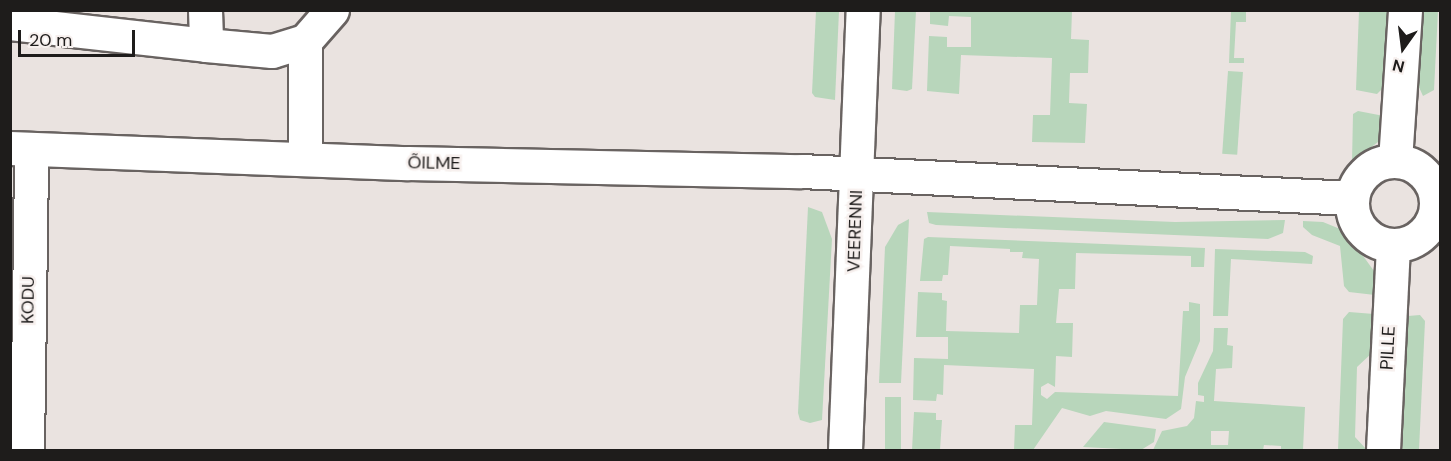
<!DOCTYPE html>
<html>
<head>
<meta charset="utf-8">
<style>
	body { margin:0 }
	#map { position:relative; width:1451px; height:461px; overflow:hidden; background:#eae3e0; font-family:"DM Sans",sans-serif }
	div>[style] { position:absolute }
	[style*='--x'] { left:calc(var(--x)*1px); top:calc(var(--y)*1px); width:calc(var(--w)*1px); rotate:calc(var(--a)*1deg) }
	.green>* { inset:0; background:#b8d6bb; transform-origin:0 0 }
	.roads { filter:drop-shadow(2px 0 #696361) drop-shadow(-2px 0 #696361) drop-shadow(0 2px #696361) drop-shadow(0 -2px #696361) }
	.minor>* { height:33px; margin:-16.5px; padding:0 16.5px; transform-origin:16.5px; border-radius:16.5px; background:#fff }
	.minor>.ring { margin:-16.5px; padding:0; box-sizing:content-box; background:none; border:33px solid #fff; border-radius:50% }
	span { translate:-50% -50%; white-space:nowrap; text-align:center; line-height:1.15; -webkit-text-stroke:5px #f7f0ee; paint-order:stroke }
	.street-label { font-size:18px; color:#1e1c1b }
	.frame { position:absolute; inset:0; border:12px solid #1e1c1b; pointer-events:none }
	.north { position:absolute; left:1373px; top:18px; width:60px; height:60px; -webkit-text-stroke:4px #f7f0ee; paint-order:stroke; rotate:194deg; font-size:16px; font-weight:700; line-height:24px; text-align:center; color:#1e1c1b }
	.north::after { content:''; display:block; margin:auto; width:21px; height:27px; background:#1e1c1b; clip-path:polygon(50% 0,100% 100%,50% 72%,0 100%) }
	.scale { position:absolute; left:18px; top:30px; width:117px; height:27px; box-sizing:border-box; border:3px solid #1e1c1b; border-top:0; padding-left:8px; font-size:18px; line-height:21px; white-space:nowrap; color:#1e1c1b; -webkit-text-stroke:4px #f7f0ee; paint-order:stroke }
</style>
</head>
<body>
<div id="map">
	<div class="green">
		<div style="clip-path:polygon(816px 11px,839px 11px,835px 100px,815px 97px,812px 93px)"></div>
		<div style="clip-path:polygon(895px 11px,916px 11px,912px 89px,907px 91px,892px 89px)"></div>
		<div style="clip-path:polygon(930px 11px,1072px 11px,1071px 39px,1089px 40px,1088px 73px,1070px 73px,1069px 103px,1087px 104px,1085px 143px,1032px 142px,1033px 115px,1050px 115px,1052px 58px,961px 55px,959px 94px,927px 91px,929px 36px,947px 37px,947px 47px,971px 47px,971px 17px,949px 16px,948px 26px,930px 24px)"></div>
		<div style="clip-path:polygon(1231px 11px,1246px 11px,1246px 22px,1236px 22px,1234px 58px,1244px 58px,1244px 63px,1229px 63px)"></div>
		<div style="clip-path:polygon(1359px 11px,1388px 11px,1386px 85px,1377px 94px,1356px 90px)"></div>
		<div style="clip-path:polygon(1422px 11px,1438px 11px,1434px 90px,1423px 96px,1418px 85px)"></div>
		<div style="left:1228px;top:71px;width:15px;height:83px;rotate:4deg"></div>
		<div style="clip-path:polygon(1358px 111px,1384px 116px,1378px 142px,1352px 162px,1353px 114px)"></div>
		<div style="clip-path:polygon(808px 207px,822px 212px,832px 239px,822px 420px,810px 423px,800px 420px,798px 413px)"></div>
		<div style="clip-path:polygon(927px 212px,1175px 222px,1285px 220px,1283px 233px,1268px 239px,936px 225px,929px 223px)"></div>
		<div style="clip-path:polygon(909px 219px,901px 383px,879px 383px,885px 247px,898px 225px)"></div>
		<div style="clip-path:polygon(1303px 221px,1323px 222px,1345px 231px,1374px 271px,1375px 295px,1349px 292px,1344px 286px,1340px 246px,1312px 235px,1303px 227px)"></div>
		<div style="clip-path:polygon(928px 237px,1205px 248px,1204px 267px,1191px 267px,1191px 256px,1076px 253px,1075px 289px,1059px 289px,1056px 323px,1073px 323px,1072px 357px,1056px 356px,1055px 387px,1048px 383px,1041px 387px,1041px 395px,1047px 399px,1055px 392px,1178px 396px,1183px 311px,1189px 311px,1189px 302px,1200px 304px,1200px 341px,1185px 377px,1181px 409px,1166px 419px,1106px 411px,1090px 416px,1062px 408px,1033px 450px,1014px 450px,1015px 425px,1032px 425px,1034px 369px,944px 365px,943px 395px,937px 394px,936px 401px,913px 400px,914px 358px,948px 359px,948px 337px,916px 337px,918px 292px,942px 293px,942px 300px,947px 301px,946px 331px,1019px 333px,1020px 305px,1037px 305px,1039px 259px,1022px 258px,1023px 252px,1010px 252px,1010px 249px,950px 246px,948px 275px,943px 275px,942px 281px,920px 281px,924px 239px)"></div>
		<div style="clip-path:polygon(1215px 249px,1305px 252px,1313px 256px,1312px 264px,1231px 259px,1228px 316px,1213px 316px)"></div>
		<div style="clip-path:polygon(1349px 312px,1374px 314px,1373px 352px,1357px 367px,1355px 437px,1367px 450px,1338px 450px,1343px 319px)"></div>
		<div style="clip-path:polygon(1420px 315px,1425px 321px,1419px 450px,1402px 450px,1408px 316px)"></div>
		<div style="clip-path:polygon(evenodd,1214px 328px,1228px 328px,1227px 345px,1233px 346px,1232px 368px,1216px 369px,1214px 401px,1305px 407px,1303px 450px,1281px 450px,1281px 446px,1264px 445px,1263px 450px,1153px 450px,1162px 431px,1187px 426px,1194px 418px,1196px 401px,1204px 402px,1204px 396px,1198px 395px,1198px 383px,1213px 351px,1214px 328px,1211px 431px,1229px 431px,1228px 445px,1211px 445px,1211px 431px)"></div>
		<div style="left:885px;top:397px;width:16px;height:53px"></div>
		<div style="clip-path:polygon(914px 412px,936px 413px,936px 420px,942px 420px,940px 450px,952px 450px,912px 450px)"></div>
		<div style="clip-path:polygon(1104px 422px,1156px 429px,1154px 442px,1141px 450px,1083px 447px)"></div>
	</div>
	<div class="roads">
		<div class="minor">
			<div style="--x:205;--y:10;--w:35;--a:88"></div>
			<div style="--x:206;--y:45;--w:66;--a:5.2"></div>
			<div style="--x:272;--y:51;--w:34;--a:-17"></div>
			<div style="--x:10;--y:23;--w:197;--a:6.4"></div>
			<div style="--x:10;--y:148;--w:398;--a:2.2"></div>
			<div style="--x:408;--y:163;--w:393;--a:1.2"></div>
			<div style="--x:801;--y:171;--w:551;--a:2.81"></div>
			<div style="--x:305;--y:158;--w:117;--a:-90"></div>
			<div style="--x:305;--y:41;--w:41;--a:-48.9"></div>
			<div class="ring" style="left:1352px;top:161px;width:51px;height:51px"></div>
			<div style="--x:1395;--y:161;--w:151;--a:-86.2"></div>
			<div style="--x:27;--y:450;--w:300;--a:-89.2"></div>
			<div style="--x:845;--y:450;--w:440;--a:-87.7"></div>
			<div style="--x:1383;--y:450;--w:204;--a:-87.2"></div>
		</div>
	</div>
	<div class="street-label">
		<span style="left:434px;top:163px;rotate:1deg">ÕILME</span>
		<span style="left:855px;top:231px;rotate:-88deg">VEERENNI</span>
		<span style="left:28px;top:300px;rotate:-89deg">KODU</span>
		<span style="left:1388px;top:348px;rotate:-87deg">PILLE</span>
	</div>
	<div class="frame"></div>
	<div class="north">N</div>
	<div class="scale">20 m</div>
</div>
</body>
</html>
